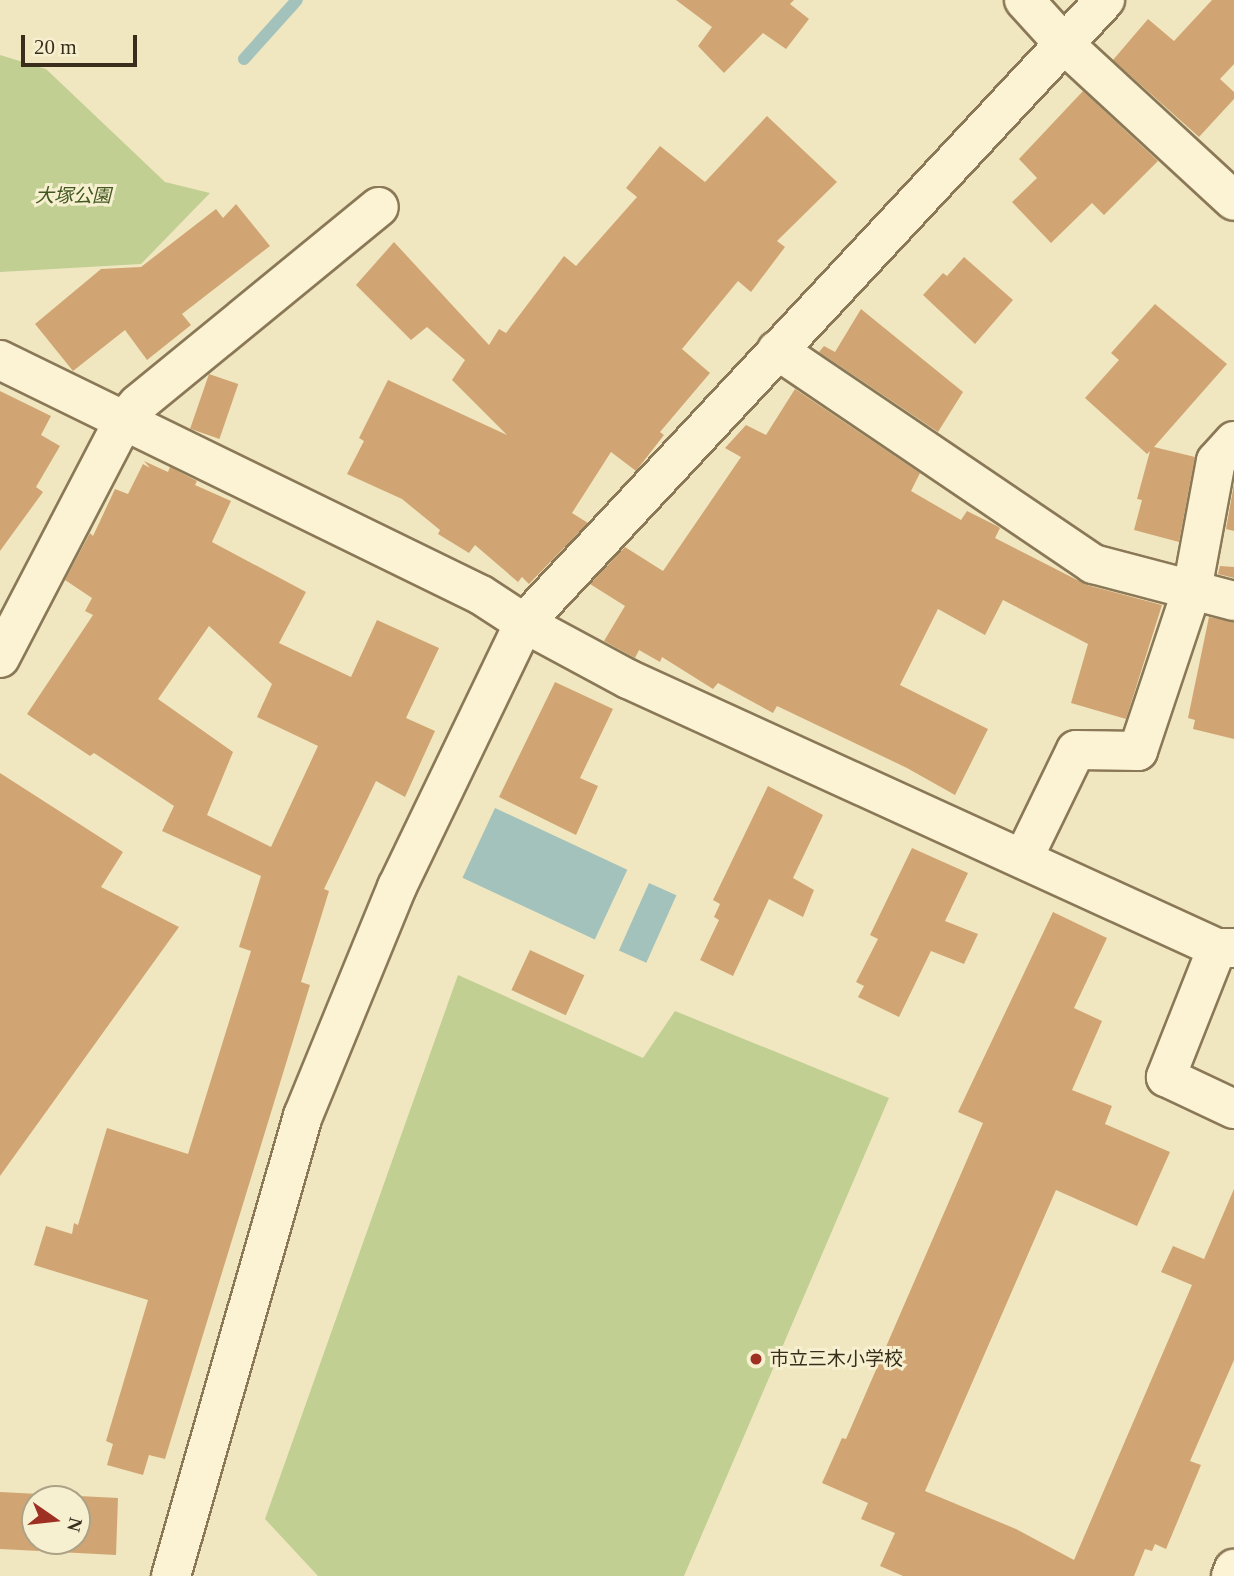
<!DOCTYPE html>
<html>
<head>
<meta charset="utf-8">
<style>
	body { margin:0 }
	#map { position:relative; width:1234px; height:1576px; overflow:hidden; background:#f0e7c0; font-family:"Times New Roman","Noto Sans JP",serif }
	div>[style] { position:absolute }
	[style*='--x'] { left:calc(var(--x)*1px); top:calc(var(--y)*1px); width:calc(var(--w)*1px); rotate:calc(var(--a)*1deg) }
	.green>* { inset:0; background:#c1cf93 }
	.water>* { inset:0; background:#a3c2bc; transform-origin:0 0 }
	.stream>* { height:12px; margin:-6px; padding:0 6px; transform-origin:6px; border-radius:6px; background:#a3c2bc }
	.building>* { inset:0; background:#d1a573; transform-origin:0 0 }
	.roads { filter:drop-shadow(2px 0 #8a7857) drop-shadow(-2px 0 #8a7857) drop-shadow(0 2px #8a7857) drop-shadow(0 -2px #8a7857) }
	.minor>* { height:38px; margin:-19px; padding:0 19px; transform-origin:19px; border-radius:19px; background:#fbf3d3 }
	.dots>* { width:19px; height:19px; translate:-50% -50%; box-sizing:border-box; border:4px solid #f7f0d0; border-radius:50% }
	span { translate:-50% -50%; white-space:nowrap; text-align:center; line-height:1.15; -webkit-text-stroke:6px #f7f0d0; paint-order:stroke }
	.park-label { font-size:19px; color:#435721; font-style:italic }
	.poi-label { font-size:19px; color:#392d1c }
	.left { translate:0 -50%; text-align:left }
	.north { position:absolute; left:21px; top:1485px; width:70px; height:70px; box-sizing:border-box; background:#f7f0d0; border:2px solid #aba288; border-radius:50%; rotate:104deg; font-size:19px; font-weight:700; line-height:28px; text-align:center; color:#392d1c }
	.north::after { content:''; display:block; margin:auto; width:24px; height:32px; background:#9d3023; clip-path:polygon(50% 0,100% 100%,50% 72%,0 100%) }
	.scale { position:absolute; left:21px; top:35px; width:116px; height:32px; box-sizing:border-box; border:4px solid #392d1c; border-top:0; padding-left:9px; font-size:21px; line-height:24px; white-space:nowrap; color:#392d1c; -webkit-text-stroke:5px #f7f0d0; paint-order:stroke }
</style>
</head>
<body>
<div id="map">
	<div class="green">
		<div style="clip-path:polygon(0 55px,46px 69px,165px 182px,210px 193px,141px 264px,0 272px)"></div>
		<div style="clip-path:polygon(458px 975px,643px 1058px,675px 1011px,889px 1098px,684px 1576px,318px 1576px,265px 1519px)"></div>
	</div>
	<div class="water">
		<div style="left:495px;top:808px;width:146px;height:77px;rotate:25deg"></div>
		<div style="left:649px;top:883px;width:30px;height:74px;rotate:24deg"></div>
	</div>
	<div class="stream">
		<div style="--x:244;--y:59;--w:79;--a:-48.1"></div>
	</div>
	<div class="building">
		<div style="clip-path:polygon(676px 0,794px 0,790px 4px,809px 19px,786px 49px,763px 33px,724px 73px,698px 46px,712px 27px)"></div>
		<div style="clip-path:polygon(1212px 0,1234px 0,1234px 64px,1220px 79px,1234px 92px,1234px 99px,1199px 137px,1113px 60px,1148px 19px,1174px 41px)"></div>
		<div style="clip-path:polygon(1083px 91px,1158px 161px,1104px 215px,1092px 203px,1051px 243px,1012px 202px,1037px 178px,1019px 159px)"></div>
		<div style="clip-path:polygon(767px 116px,837px 182px,777px 241px,785px 247px,751px 292px,738px 281px,682px 349px,710px 373px,660px 432px,664px 435px,636px 471px,611px 452px,572px 513px,588px 523px,529px 584px,522px 577px,518px 582px,475px 545px,469px 553px,438px 534px,440px 530px,402px 499px,347px 474px,364px 441px,359px 438px,388px 380px,507px 435px,452px 380px,465px 360px,427px 327px,411px 340px,356px 285px,394px 242px,489px 345px,499px 329px,506px 333px,564px 256px,576px 266px,637px 197px,626px 188px,660px 146px,705px 182px)"></div>
		<div style="clip-path:polygon(236px 204px,270px 246px,182px 314px,191px 325px,147px 360px,125px 330px,73px 371px,35px 324px,101px 269px,141px 267px,216px 209px,223px 218px)"></div>
		<div style="clip-path:polygon(964px 257px,1013px 300px,975px 344px,923px 295px,943px 273px,947px 276px)"></div>
		<div style="clip-path:polygon(1155px 304px,1227px 364px,1154px 447px,1195px 457px,1179px 542px,1134px 530px,1142px 500px,1137px 499px,1150px 451px,1147px 454px,1085px 398px,1119px 360px,1111px 353px)"></div>
		<div style="clip-path:polygon(861px 309px,963px 392px,938px 432px,819px 352px,824px 346px,835px 352px)"></div>
		<div style="left:209px;top:374px;width:31px;height:58px;rotate:19deg"></div>
		<div style="clip-path:polygon(795px 389px,920px 473px,911px 491px,961px 520px,967px 511px,997px 526px,1000px 528px,995px 538px,1087px 585px,1162px 605px,1126px 719px,1071px 703px,1088px 644px,1003px 600px,985px 635px,938px 609px,900px 685px,988px 729px,955px 795px,907px 768px,777px 706px,773px 713px,718px 683px,713px 689px,662px 657px,660px 662px,639px 650px,635px 658px,604px 641px,625px 606px,590px 584px,625px 547px,663px 571px,741px 457px,725px 448px,746px 425px,766px 435px)"></div>
		<div style="clip-path:polygon(0 391px,51px 416px,41px 435px,60px 446px,36px 487px,43px 492px,0 551px)"></div>
		<div style="clip-path:polygon(evenodd,144px 461px,168px 472px,170px 467px,197px 481px,195px 485px,231px 501px,212px 542px,306px 592px,279px 643px,351px 677px,377px 620px,439px 648px,406px 718px,435px 731px,405px 797px,376px 781px,324px 889px,329px 891px,301px 982px,310px 985px,165px 1459px,149px 1455px,143px 1475px,107px 1465px,113px 1444px,106px 1441px,148px 1300px,34px 1265px,46px 1226px,72px 1234px,74px 1223px,78px 1225px,107px 1128px,188px 1154px,251px 951px,239px 947px,261px 876px,162px 831px,174px 806px,94px 753px,90px 756px,27px 714px,93px 615px,85px 611px,92px 598px,65px 580px,90px 533px,93px 536px,115px 489px,128px 494px,143px 464px,150px 468px,144px 461px,209px 626px,272px 684px,257px 717px,318px 746px,271px 847px,207px 815px,233px 752px,158px 699px,209px 626px)"></div>
		<div style="clip-path:polygon(1234px 484px,1234px 531px,1226px 529px)"></div>
		<div style="clip-path:polygon(1220px 566px,1234px 567px,1234px 578px,1218px 574px)"></div>
		<div style="clip-path:polygon(1209px 617px,1234px 622px,1234px 739px,1193px 729px,1195px 720px,1188px 718px)"></div>
		<div style="clip-path:polygon(555px 682px,613px 709px,580px 778px,598px 786px,576px 835px,499px 797px)"></div>
		<div style="clip-path:polygon(0 773px,123px 852px,101px 887px,179px 927px,0 1176px)"></div>
		<div style="clip-path:polygon(768px 786px,823px 815px,793px 878px,814px 890px,803px 917px,769px 899px,733px 976px,700px 960px,719px 920px,714px 917px,720px 904px,713px 900px)"></div>
		<div style="clip-path:polygon(912px 848px,968px 873px,945px 921px,978px 934px,964px 964px,931px 951px,899px 1017px,858px 997px,864px 986px,856px 982px,878px 939px,870px 935px)"></div>
		<div style="clip-path:polygon(1053px 912px,1107px 938px,1074px 1008px,1102px 1021px,1072px 1090px,1112px 1106px,1105px 1124px,1170px 1152px,1137px 1226px,1056px 1190px,925px 1491px,1016px 1529px,1074px 1560px,1192px 1285px,1161px 1272px,1173px 1246px,1204px 1259px,1234px 1189px,1234px 1360px,1190px 1461px,1201px 1465px,1166px 1549px,1155px 1544px,1152px 1551px,1145px 1549px,1134px 1576px,903px 1576px,880px 1566px,895px 1533px,861px 1519px,868px 1503px,822px 1483px,842px 1438px,846px 1439px,983px 1123px,958px 1112px)"></div>
		<div style="left:530px;top:950px;width:60px;height:44px;rotate:25deg"></div>
		<div style="clip-path:polygon(evenodd,0 1492px,118px 1498px,116px 1555px,0 1549px,0 1492px,35px 1499px,77px 1499px,77px 1541px,35px 1541px,35px 1499px)"></div>
	</div>
	<div class="roads">
		<div class="minor">
			<div style="--x:1024;--y:0;--w:59;--a:47.7"></div>
			<div style="--x:1064;--y:44;--w:231;--a:42.7"></div>
			<div style="--x:777;--y:350;--w:382;--a:34.1"></div>
			<div style="--x:1093;--y:564;--w:146;--a:14.7"></div>
			<div style="--x:0;--y:360;--w:535;--a:26.04"></div>
			<div style="--x:481;--y:595;--w:51;--a:33.1"></div>
			<div style="--x:524;--y:623;--w:118;--a:28.3"></div>
			<div style="--x:628;--y:679;--w:648;--a:24.55"></div>
			<div style="--x:0;--y:658;--w:268;--a:-62.5"></div>
			<div style="--x:124;--y:420;--w:21;--a:-49"></div>
			<div style="--x:138;--y:404;--w:311;--a:-39.3"></div>
			<div style="--x:1023;--y:859;--w:121;--a:-64.1"></div>
			<div style="--x:1076;--y:750;--w:62;--a:0.9"></div>
			<div style="--x:1138;--y:751;--w:170;--a:-71.5"></div>
			<div style="--x:1192;--y:590;--w:131;--a:-79.5"></div>
			<div style="--x:1216;--y:461;--w:27;--a:-48"></div>
			<div style="--x:1234;--y:948;--w:17;--a:180"></div>
			<div style="--x:1217;--y:948;--w:139;--a:111.6"></div>
			<div style="--x:1166;--y:1077;--w:75;--a:25.2"></div>
			<div style="--x:171;--y:1576;--w:479;--a:-74"></div>
			<div style="--x:303;--y:1116;--w:248;--a:-67.7"></div>
			<div style="--x:397;--y:887;--w:293;--a:-64.3"></div>
			<div style="--x:524;--y:623;--w:852;--a:-47"></div>
			<div style="--x:1231;--y:1576;--w:8;--a:-67"></div>
		</div>
	</div>
	<div class="dots">
		<div style="left:756px;top:1359px;background:#9d3023"></div>
	</div>
	<div class="park-label">
		<span style="left:73px;top:196px">大塚公園</span>
	</div>
	<div class="poi-label">
		<span class="left" style="left:770px;top:1359px">市立三木小学校</span>
	</div>
	<div class="north">N</div>
	<div class="scale">20 m</div>
</div>
</body>
</html>
